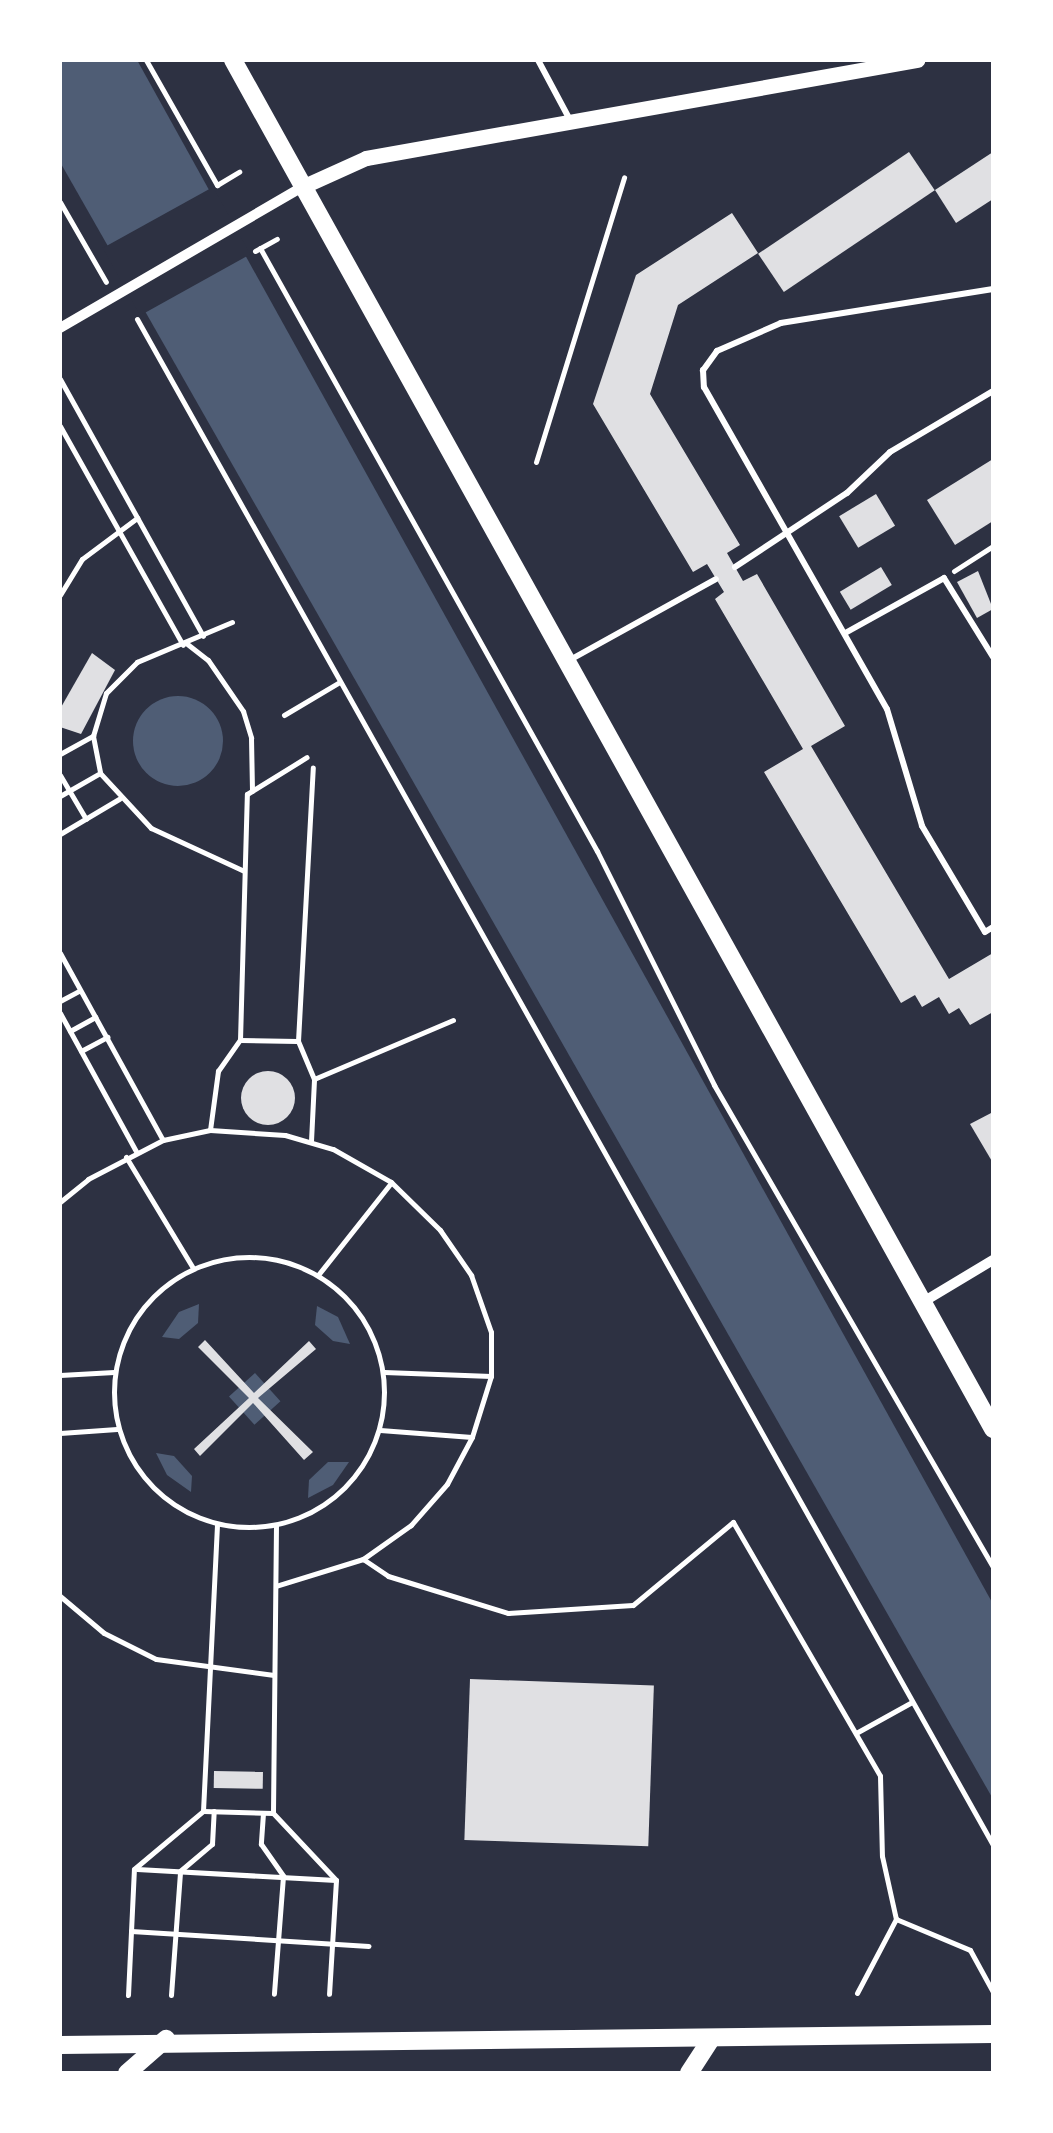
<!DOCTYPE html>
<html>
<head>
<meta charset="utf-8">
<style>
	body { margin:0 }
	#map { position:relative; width:1053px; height:2133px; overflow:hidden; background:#2d3142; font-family:"Work Sans",sans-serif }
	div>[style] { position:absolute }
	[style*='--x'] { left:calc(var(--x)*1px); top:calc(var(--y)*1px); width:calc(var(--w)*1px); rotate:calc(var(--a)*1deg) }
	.water>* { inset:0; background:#4f5d75; transform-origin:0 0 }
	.round { border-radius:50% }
	.pier>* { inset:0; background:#2d3142; transform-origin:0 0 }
	.building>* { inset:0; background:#e0e0e3; transform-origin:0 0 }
	.path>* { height:5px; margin:-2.5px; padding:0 2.5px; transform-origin:2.5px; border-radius:2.5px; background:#fff }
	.path>.ring { margin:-2.5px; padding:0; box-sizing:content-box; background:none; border:5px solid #fff; border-radius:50% }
	.service>* { height:6px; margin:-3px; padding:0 3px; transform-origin:3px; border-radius:3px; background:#fff }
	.minor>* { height:10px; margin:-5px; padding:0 5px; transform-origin:5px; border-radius:5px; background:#fff }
	.tertiary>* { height:15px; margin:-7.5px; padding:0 7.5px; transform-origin:7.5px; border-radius:7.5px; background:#fff }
	.secondary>* { height:18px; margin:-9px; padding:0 9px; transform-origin:9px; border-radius:9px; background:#fff }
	span { translate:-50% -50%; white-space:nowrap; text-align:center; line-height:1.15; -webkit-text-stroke:10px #fff; paint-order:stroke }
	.frame { position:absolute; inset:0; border:62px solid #fff; pointer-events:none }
</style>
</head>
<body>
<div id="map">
	<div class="water">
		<div style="clip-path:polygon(60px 60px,137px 60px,993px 1604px,993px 1799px,60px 162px)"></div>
		<div class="round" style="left:133px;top:696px;width:90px;height:90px"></div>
		<div style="clip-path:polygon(199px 1304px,198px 1323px,179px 1339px,162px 1337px,179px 1312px)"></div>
		<div style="clip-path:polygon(317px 1306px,338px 1317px,350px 1344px,333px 1341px,315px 1325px)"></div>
		<div style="left:255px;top:1373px;width:38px;height:35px;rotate:48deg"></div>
		<div style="clip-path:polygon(156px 1453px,174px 1456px,192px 1476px,191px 1492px,167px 1475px)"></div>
		<div style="clip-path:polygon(328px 1462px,349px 1462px,333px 1485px,308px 1498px,309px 1480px)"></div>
	</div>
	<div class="pier">
		<div style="left:213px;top:187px;width:77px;height:126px;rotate:61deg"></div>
	</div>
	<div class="building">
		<div style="left:909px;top:152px;width:46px;height:182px;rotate:56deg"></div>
		<div style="clip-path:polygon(993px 152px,993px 199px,956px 223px,935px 190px)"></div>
		<div style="clip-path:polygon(732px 213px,758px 253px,678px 305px,650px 394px,740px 545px,727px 553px,743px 581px,757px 574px,845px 726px,811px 746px,949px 979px,993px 953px,993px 1012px,970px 1025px,959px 1008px,949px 1014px,939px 997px,922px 1007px,915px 995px,901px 1003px,764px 772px,803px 749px,715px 599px,724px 592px,707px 564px,693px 572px,593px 404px,636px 275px)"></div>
		<div style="clip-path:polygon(993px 459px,993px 521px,955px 545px,927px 500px)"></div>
		<div style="left:876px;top:494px;width:37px;height:43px;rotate:59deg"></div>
		<div style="left:881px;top:567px;width:21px;height:48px;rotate:59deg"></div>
		<div style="clip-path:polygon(978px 571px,993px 609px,977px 618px,957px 582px)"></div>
		<div style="clip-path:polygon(92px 653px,115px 670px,81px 734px,60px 727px,60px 709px)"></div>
		<div class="round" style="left:241px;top:1071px;width:54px;height:54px"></div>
		<div style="clip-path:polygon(993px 1112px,993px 1163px,970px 1124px)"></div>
		<div style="clip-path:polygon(205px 1340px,254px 1393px,309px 1341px,316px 1349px,258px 1398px,313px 1452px,304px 1460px,253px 1403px,200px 1456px,194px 1449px,249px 1398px,198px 1347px)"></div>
		<div style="left:470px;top:1679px;width:184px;height:161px;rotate:2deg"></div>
		<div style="left:214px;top:1771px;width:49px;height:17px;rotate:1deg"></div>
	</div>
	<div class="path">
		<div style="--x:146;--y:60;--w:144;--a:60.4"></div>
		<div style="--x:217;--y:185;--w:26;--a:-31"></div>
		<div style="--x:60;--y:202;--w:92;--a:60.1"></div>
		<div style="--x:260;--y:248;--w:691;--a:60.8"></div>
		<div style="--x:597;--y:851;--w:262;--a:63.4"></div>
		<div style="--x:714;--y:1085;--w:557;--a:59.94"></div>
		<div style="--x:255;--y:251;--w:25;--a:-29"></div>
		<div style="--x:137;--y:319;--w:1750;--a:60.71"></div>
		<div style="--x:60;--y:379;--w:294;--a:60.9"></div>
		<div style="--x:60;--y:426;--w:251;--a:60.7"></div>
		<div style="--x:536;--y:462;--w:298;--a:-72.8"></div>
		<div style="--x:954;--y:571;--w:46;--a:-32.7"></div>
		<div style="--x:60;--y:595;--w:42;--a:-58.6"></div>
		<div style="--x:82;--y:559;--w:69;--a:-36.7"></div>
		<div style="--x:232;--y:622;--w:103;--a:157.2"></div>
		<div style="--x:137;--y:662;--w:44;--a:135"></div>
		<div style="--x:106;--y:693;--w:45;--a:106.8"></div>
		<div style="--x:93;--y:736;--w:38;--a:79"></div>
		<div style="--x:100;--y:773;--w:75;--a:47.2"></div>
		<div style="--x:151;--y:828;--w:102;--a:24.8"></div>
		<div style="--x:186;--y:643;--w:28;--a:38"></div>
		<div style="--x:208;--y:660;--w:62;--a:55.5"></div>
		<div style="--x:243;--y:711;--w:28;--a:73"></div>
		<div style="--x:251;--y:738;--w:53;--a:88.9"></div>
		<div style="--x:284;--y:715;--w:63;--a:-30.7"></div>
		<div style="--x:60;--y:754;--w:38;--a:-29"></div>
		<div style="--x:60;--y:775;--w:51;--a:59.4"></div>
		<div style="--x:60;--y:796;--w:46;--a:-29.9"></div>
		<div style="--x:60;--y:834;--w:69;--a:-30.7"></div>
		<div style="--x:60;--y:953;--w:213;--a:61.2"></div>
		<div style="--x:60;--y:1001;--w:21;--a:-28"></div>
		<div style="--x:60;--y:1013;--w:158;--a:61.2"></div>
		<div style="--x:70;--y:1031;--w:29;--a:-29"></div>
		<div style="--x:240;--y:1040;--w:57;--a:1"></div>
		<div style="--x:81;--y:1051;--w:30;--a:-28"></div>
		<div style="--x:314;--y:1079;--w:151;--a:-23"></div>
		<div style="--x:210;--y:1130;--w:60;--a:-82.3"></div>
		<div style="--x:218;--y:1071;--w:38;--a:-55"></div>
		<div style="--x:240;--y:1040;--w:246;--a:-88.4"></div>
		<div style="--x:247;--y:794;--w:70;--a:-31.7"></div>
		<div style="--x:311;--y:1141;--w:62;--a:-87.2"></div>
		<div style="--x:314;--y:1079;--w:41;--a:-112.8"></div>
		<div style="--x:298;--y:1041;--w:274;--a:-86.9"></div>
		<div style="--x:126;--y:1157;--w:130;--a:58.9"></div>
		<div style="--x:60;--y:1202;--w:36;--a:-39"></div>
		<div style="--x:88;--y:1179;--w:85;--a:-27.5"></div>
		<div style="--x:163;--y:1140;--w:48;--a:-12"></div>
		<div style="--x:210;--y:1130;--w:75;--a:3.8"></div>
		<div style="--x:285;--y:1135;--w:50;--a:16.3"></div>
		<div style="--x:333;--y:1149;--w:67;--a:29.6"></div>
		<div style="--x:391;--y:1182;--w:69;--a:44.4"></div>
		<div style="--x:440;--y:1230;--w:55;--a:55.4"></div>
		<div style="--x:471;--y:1275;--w:60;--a:70.7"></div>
		<div style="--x:491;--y:1332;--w:44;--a:90"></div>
		<div style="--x:491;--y:1376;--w:64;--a:107.3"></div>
		<div style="--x:472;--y:1437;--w:53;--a:118"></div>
		<div style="--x:447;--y:1484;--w:55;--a:131.3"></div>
		<div style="--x:411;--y:1525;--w:59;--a:144.7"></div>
		<div style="--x:363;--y:1559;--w:91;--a:162.8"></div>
		<div class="ring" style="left:114px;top:1257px;width:265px;height:265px"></div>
		<div style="--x:318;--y:1275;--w:117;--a:-51.6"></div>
		<div style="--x:384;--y:1372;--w:107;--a:2.1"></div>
		<div style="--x:60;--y:1375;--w:54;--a:-3.2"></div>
		<div style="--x:380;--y:1430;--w:92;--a:4.4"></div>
		<div style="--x:60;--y:1433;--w:57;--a:-4"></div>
		<div style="--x:276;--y:1525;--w:288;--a:90.6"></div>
		<div style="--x:273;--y:1813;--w:92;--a:46.8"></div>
		<div style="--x:336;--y:1880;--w:114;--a:93.5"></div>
		<div style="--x:363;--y:1559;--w:30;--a:34"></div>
		<div style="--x:388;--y:1576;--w:126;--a:17.1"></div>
		<div style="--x:508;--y:1613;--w:125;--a:-3.7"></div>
		<div style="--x:633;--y:1605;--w:130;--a:-39.7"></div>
		<div style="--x:733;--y:1522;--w:293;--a:59.9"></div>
		<div style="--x:880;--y:1776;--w:80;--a:88.6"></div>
		<div style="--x:882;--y:1856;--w:65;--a:77.5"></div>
		<div style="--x:60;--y:1596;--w:57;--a:40.1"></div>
		<div style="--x:104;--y:1633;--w:58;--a:26.6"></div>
		<div style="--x:156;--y:1659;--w:119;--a:7.7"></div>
		<div style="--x:856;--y:1733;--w:64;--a:-29"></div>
		<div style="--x:203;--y:1811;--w:70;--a:1.6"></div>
		<div style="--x:263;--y:1813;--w:31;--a:94"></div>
		<div style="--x:261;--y:1844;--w:39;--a:55"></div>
		<div style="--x:283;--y:1876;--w:118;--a:94.4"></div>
		<div style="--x:137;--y:1869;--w:199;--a:3.2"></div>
		<div style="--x:131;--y:1931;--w:238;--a:3.6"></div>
		<div style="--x:857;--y:1993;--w:84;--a:-62.2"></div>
		<div style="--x:896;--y:1919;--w:80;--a:22.7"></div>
		<div style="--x:970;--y:1950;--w:48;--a:61.3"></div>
		<div style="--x:128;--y:1995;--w:126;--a:-87.3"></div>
		<div style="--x:134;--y:1869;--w:90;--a:-40"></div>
		<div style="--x:203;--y:1811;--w:286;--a:-87.2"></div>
		<div style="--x:171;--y:1995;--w:124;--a:-85.8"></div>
		<div style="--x:180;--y:1871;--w:42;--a:-40.2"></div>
		<div style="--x:212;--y:1844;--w:33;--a:-87"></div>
	</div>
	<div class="service">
		<div style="--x:538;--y:60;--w:66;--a:61.9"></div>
		<div style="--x:993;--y:289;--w:215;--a:170.9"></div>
		<div style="--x:781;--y:323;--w:70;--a:156.4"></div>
		<div style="--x:717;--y:351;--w:24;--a:126"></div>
		<div style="--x:703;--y:370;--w:17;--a:87"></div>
		<div style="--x:704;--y:387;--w:370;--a:60.4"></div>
		<div style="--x:887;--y:709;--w:122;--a:73.3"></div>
		<div style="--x:922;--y:826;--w:123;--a:59.3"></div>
		<div style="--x:985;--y:932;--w:9;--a:-32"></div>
		<div style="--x:735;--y:567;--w:134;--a:-33.5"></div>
		<div style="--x:847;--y:493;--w:59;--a:-43.6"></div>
		<div style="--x:890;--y:452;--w:120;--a:-30.6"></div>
		<div style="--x:847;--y:632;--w:111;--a:-29.1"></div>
		<div style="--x:944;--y:578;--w:93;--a:58.2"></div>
		<div style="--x:568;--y:661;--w:169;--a:-29"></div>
	</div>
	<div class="minor">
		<div style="--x:60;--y:328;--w:282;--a:-30.2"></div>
		<div style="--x:923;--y:1302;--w:82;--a:-31"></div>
	</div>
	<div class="tertiary">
		<div style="--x:304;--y:186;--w:68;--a:-24.3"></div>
		<div style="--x:366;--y:158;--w:560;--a:-10.09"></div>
	</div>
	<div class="secondary">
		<div style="--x:233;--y:60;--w:1566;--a:60.96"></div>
		<div style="--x:60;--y:2045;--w:933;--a:-0.68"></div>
		<div style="--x:127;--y:2073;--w:52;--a:-41.1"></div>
		<div style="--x:689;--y:2073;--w:38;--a:-57"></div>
	</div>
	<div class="frame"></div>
</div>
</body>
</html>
